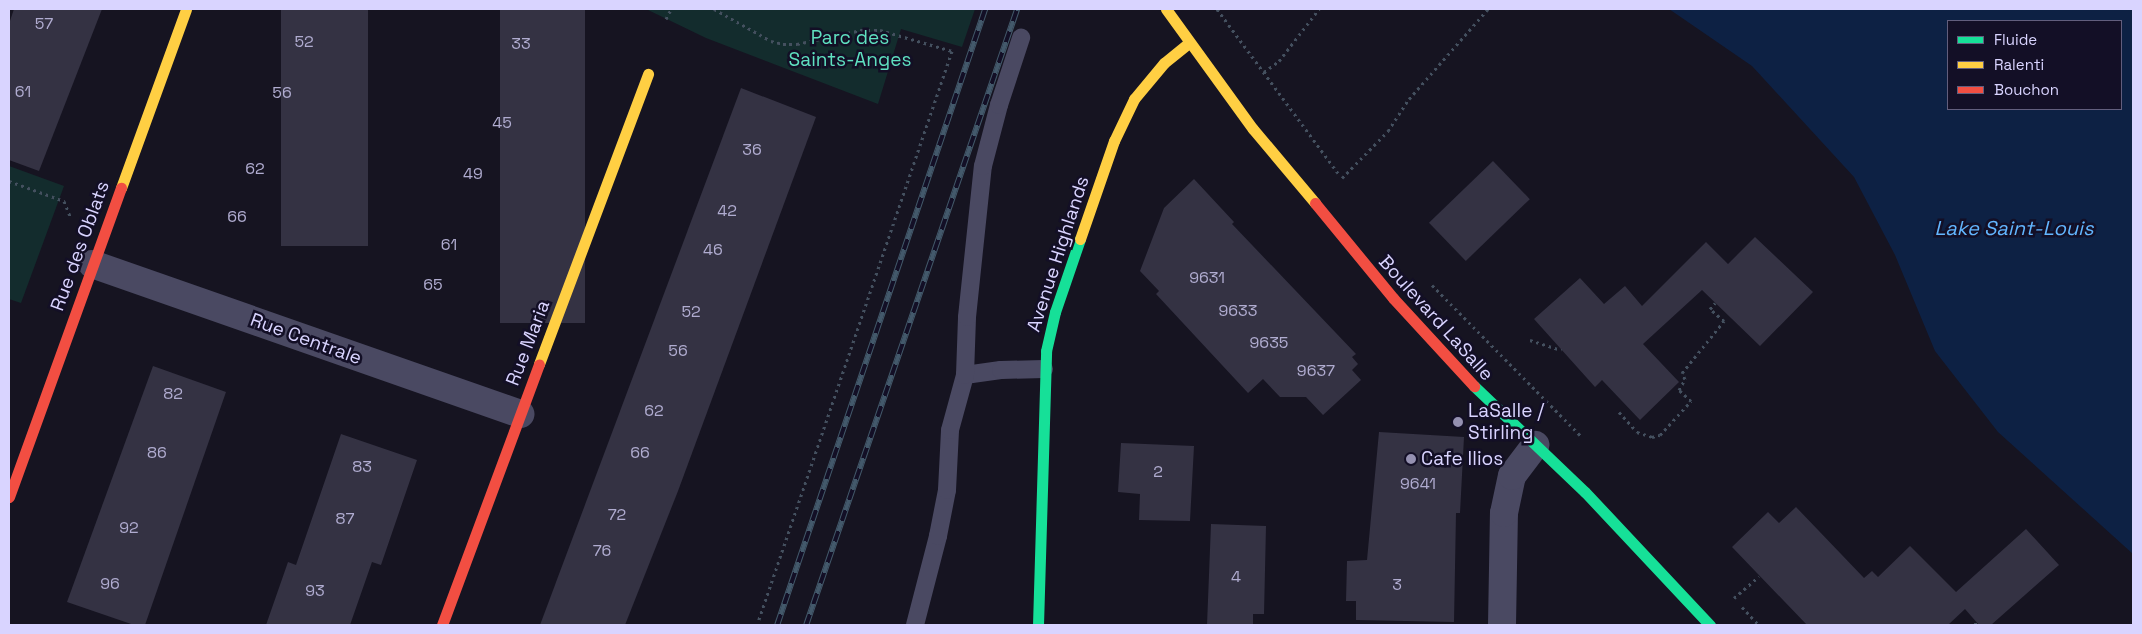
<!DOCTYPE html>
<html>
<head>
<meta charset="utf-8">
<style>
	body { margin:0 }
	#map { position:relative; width:2142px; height:634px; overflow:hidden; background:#161421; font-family:"Space Grotesk",sans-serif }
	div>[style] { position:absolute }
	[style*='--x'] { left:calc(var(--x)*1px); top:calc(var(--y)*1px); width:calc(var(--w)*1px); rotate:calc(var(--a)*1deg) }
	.green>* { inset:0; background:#132c2d }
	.water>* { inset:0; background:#0d2144 }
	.building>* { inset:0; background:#343243; transform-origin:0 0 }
	.path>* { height:3px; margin-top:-1.5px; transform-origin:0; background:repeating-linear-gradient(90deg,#44505f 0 2.5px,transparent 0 6.5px) }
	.lane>* { height:18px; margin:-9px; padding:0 9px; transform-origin:9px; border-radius:9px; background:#4a4962 }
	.street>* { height:28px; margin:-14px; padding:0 14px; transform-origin:14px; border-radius:14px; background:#4a4962 }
	.fast>* { height:11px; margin:-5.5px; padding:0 5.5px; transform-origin:5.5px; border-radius:5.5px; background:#16e098 }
	.slow>* { height:11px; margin:-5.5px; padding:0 5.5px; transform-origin:5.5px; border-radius:5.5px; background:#ffcf43 }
	.jam>* { height:11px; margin:-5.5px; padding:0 5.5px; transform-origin:5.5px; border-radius:5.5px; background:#f24e42 }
	.rail>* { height:5.5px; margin-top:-2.75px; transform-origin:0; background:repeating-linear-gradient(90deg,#130f26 0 11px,#43596b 0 22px); box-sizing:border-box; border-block:1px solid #43596b }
	.dots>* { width:14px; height:14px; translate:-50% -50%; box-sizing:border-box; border:2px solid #130f26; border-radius:50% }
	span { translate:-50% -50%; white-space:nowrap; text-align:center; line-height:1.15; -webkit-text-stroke:5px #130f26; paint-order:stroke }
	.number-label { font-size:16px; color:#b0acd0 }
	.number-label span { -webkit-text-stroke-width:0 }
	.park-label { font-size:19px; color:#5fe0c0 }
	.street-label { font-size:19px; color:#d9d4ff }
	.poi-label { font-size:19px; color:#d9d4ff }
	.left { translate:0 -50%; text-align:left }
	.water-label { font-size:20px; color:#62b6ff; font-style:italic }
	.frame { position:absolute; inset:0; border:10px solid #d9d4ff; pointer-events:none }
	.legend { position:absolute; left:1947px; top:20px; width:175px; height:90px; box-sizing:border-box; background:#130f26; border:1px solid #625e7d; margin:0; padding:6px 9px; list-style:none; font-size:15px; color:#d9d4ff }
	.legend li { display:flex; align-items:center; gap:10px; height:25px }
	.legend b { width:25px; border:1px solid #625e7d }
</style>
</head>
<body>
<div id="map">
	<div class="green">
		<div style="clip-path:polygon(646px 9px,975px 9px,962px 47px,901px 29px,878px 104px,706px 38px)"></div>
		<div style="clip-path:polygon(9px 166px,64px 186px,21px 303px,9px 299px)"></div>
	</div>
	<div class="water">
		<div style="clip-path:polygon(evenodd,1669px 9px,2133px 9px,2133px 554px,1998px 432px,1935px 351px,1895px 255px,1854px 177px,1752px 66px,1669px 9px,1948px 21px,2121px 21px,2121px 109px,1948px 109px,1948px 21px)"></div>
	</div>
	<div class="building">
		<div style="clip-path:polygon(14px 9px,102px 9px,39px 171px,9px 160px,9px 24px)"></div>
		<div style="left:281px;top:9px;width:87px;height:237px"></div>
		<div style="left:500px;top:9px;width:85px;height:314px"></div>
		<div style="clip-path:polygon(741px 88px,816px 117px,678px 491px,625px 625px,540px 625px)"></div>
		<div style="left:1493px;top:161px;width:53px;height:89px;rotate:46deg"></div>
		<div style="clip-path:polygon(1194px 179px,1234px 222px,1232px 224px,1356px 354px,1352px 357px,1358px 364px,1352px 370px,1361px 380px,1323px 415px,1306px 397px,1280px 397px,1263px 379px,1248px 393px,1156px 294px,1159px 291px,1140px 271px,1164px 208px)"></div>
		<div style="clip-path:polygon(1755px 237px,1813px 292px,1760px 346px,1702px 290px,1643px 344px,1679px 382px,1640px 420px,1602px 380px,1595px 387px,1534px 319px,1580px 278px,1604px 304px,1625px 286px,1642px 306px,1706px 242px,1728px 264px)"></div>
		<div style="clip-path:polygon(153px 366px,226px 392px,145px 625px,134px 625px,67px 602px)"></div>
		<div style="clip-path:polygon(1379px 432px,1464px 437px,1460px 513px,1456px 513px,1454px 622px,1356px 620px,1356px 601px,1346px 601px,1347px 561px,1367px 560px)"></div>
		<div style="clip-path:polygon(341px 434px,417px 460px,381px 565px,372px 562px,350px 625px,266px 625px,288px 562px,296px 565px)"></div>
		<div style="clip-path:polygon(1121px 443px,1194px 446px,1190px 521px,1139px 520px,1140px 494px,1118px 492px)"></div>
		<div style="clip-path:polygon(1796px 507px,1864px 578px,1872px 571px,1878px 577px,1910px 546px,1956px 592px,2026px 529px,2059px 565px,1991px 625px,1979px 625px,1965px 609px,1948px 625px,1807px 625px,1732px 547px,1768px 512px,1779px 523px)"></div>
		<div style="clip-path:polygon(1211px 524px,1266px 526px,1264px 614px,1253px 614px,1253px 625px,1207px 625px)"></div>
	</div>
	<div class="path">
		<div style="--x:714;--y:9;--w:65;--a:29.3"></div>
		<div style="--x:771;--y:41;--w:12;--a:14"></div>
		<div style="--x:783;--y:44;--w:14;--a:0"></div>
		<div style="--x:797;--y:44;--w:66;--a:-12.3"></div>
		<div style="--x:861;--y:30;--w:19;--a:0"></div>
		<div style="--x:880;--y:30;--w:75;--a:16.3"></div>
		<div style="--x:952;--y:51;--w:606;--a:108.76"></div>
		<div style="--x:1217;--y:9;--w:204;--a:53.6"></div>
		<div style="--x:666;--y:19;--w:11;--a:-63"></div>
		<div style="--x:1264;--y:72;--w:19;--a:-36"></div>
		<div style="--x:1279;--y:61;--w:66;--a:-52.4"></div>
		<div style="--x:1342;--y:178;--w:66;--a:-45.6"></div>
		<div style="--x:1388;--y:131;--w:38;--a:-57"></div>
		<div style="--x:1409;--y:99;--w:120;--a:-48.7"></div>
		<div style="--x:9;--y:181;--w:59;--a:20"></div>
		<div style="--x:64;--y:201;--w:18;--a:68"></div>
		<div style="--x:1432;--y:285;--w:214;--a:45.4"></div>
		<div style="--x:1530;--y:340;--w:33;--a:18"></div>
		<div style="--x:1619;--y:412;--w:27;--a:48"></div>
		<div style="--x:1637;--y:432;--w:16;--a:18"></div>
		<div style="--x:1652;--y:437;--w:8;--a:-14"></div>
		<div style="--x:1660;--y:435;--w:46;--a:-47.6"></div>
		<div style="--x:1691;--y:401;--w:16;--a:-137"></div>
		<div style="--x:1679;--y:390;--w:13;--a:-61"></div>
		<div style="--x:1685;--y:379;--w:7;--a:-117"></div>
		<div style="--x:1682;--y:373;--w:67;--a:-51.1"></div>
		<div style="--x:1724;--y:321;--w:18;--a:-139"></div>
		<div style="--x:1710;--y:309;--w:8;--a:-50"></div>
		<div style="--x:1734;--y:598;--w:33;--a:-41"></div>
		<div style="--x:1742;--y:607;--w:25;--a:47"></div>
		<div style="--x:1975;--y:625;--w:3;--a:-72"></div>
	</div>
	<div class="lane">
		<div style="--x:965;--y:375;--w:36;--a:-8"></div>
		<div style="--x:1001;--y:370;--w:43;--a:-1.3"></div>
		<div style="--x:915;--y:625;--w:92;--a:-75.5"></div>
		<div style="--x:938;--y:536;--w:47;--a:-78.9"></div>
		<div style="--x:947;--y:490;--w:60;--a:-87.1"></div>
		<div style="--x:950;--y:430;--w:57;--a:-74.7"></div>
		<div style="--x:965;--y:375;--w:58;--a:-88"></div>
		<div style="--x:967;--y:317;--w:152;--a:-84"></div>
		<div style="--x:983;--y:166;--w:63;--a:-75.3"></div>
		<div style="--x:999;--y:105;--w:71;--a:-71.8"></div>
	</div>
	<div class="street">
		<div style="--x:92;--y:264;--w:454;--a:19.3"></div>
		<div style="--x:1502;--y:625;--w:112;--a:-89"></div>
		<div style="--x:1504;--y:513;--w:38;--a:-78"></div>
		<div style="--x:1512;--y:476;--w:39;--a:-53"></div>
	</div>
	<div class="fast">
		<div style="--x:1474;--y:386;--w:153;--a:43.7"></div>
		<div style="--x:1585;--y:492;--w:183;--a:46.8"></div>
		<div style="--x:1038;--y:625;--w:274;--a:-88.3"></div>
		<div style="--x:1046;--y:351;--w:40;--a:-77"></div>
		<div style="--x:1055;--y:312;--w:77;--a:-71.1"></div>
	</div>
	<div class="slow">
		<div style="--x:1166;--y:9;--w:148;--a:54.1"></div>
		<div style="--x:1253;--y:129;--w:97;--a:50"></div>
		<div style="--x:121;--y:188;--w:190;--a:-70"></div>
		<div style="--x:1080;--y:239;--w:104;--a:-70.9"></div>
		<div style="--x:1114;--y:141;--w:47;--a:-64.5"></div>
		<div style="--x:1134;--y:99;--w:47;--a:-50.2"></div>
		<div style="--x:1164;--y:63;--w:32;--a:-39"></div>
		<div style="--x:539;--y:364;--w:310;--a:-69.4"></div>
	</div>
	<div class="jam">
		<div style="--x:1315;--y:203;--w:123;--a:50.6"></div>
		<div style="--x:1393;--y:298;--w:120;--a:47.4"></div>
		<div style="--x:9;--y:497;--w:329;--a:-70.1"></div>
		<div style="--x:442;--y:625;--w:278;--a:-69.6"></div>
	</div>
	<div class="rail">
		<div style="--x:777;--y:625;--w:650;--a:-71.34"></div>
		<div style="--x:806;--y:625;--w:651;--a:-71.09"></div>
	</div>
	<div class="dots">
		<div style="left:1458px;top:422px;background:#9591b1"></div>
		<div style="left:1411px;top:459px;background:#9591b1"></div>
	</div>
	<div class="number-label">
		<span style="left:44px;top:24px">57</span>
		<span style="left:304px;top:42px">52</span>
		<span style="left:521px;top:44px">33</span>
		<span style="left:23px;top:92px">61</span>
		<span style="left:282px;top:93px">56</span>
		<span style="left:502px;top:123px">45</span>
		<span style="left:752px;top:150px">36</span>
		<span style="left:255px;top:169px">62</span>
		<span style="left:473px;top:174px">49</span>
		<span style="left:727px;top:211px">42</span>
		<span style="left:237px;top:217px">66</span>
		<span style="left:449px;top:245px">61</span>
		<span style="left:713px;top:250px">46</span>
		<span style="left:1207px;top:278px">9631</span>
		<span style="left:433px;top:285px">65</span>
		<span style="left:1238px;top:311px">9633</span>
		<span style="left:691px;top:312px">52</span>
		<span style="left:1269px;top:343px">9635</span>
		<span style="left:678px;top:351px">56</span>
		<span style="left:1316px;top:371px">9637</span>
		<span style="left:173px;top:394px">82</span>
		<span style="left:654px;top:411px">62</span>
		<span style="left:157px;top:453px">86</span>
		<span style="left:640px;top:453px">66</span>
		<span style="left:362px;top:467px">83</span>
		<span style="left:1158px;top:472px">2</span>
		<span style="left:1418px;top:484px">9641</span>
		<span style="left:617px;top:515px">72</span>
		<span style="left:345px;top:519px">87</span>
		<span style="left:129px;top:528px">92</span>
		<span style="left:602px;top:551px">76</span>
		<span style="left:1236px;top:577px">4</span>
		<span style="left:110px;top:584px">96</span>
		<span style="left:1397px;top:585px">3</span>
		<span style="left:315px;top:591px">93</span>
	</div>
	<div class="park-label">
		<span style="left:850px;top:49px">Parc des<br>Saints-Anges</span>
	</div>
	<div class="street-label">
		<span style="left:80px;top:246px;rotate:-70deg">Rue des Oblats</span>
		<span style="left:1058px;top:254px;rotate:-72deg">Avenue Highlands</span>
		<span style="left:1436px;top:318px;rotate:48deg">Boulevard LaSalle</span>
		<span style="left:306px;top:339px;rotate:20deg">Rue Centrale</span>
		<span style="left:528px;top:343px;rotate:-69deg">Rue Maria</span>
	</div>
	<div class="poi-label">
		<span class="left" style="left:1468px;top:422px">LaSalle /<br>Stirling</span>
		<span class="left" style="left:1421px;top:459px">Cafe Ilios</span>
	</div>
	<div class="water-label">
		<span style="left:2014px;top:228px">Lake Saint-Louis</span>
	</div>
	<div class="frame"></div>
	<ul class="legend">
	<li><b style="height:6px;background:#16e098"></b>Fluide</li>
	<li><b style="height:6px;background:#ffcf43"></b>Ralenti</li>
	<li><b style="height:6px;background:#f24e42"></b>Bouchon</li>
	</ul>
</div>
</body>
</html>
